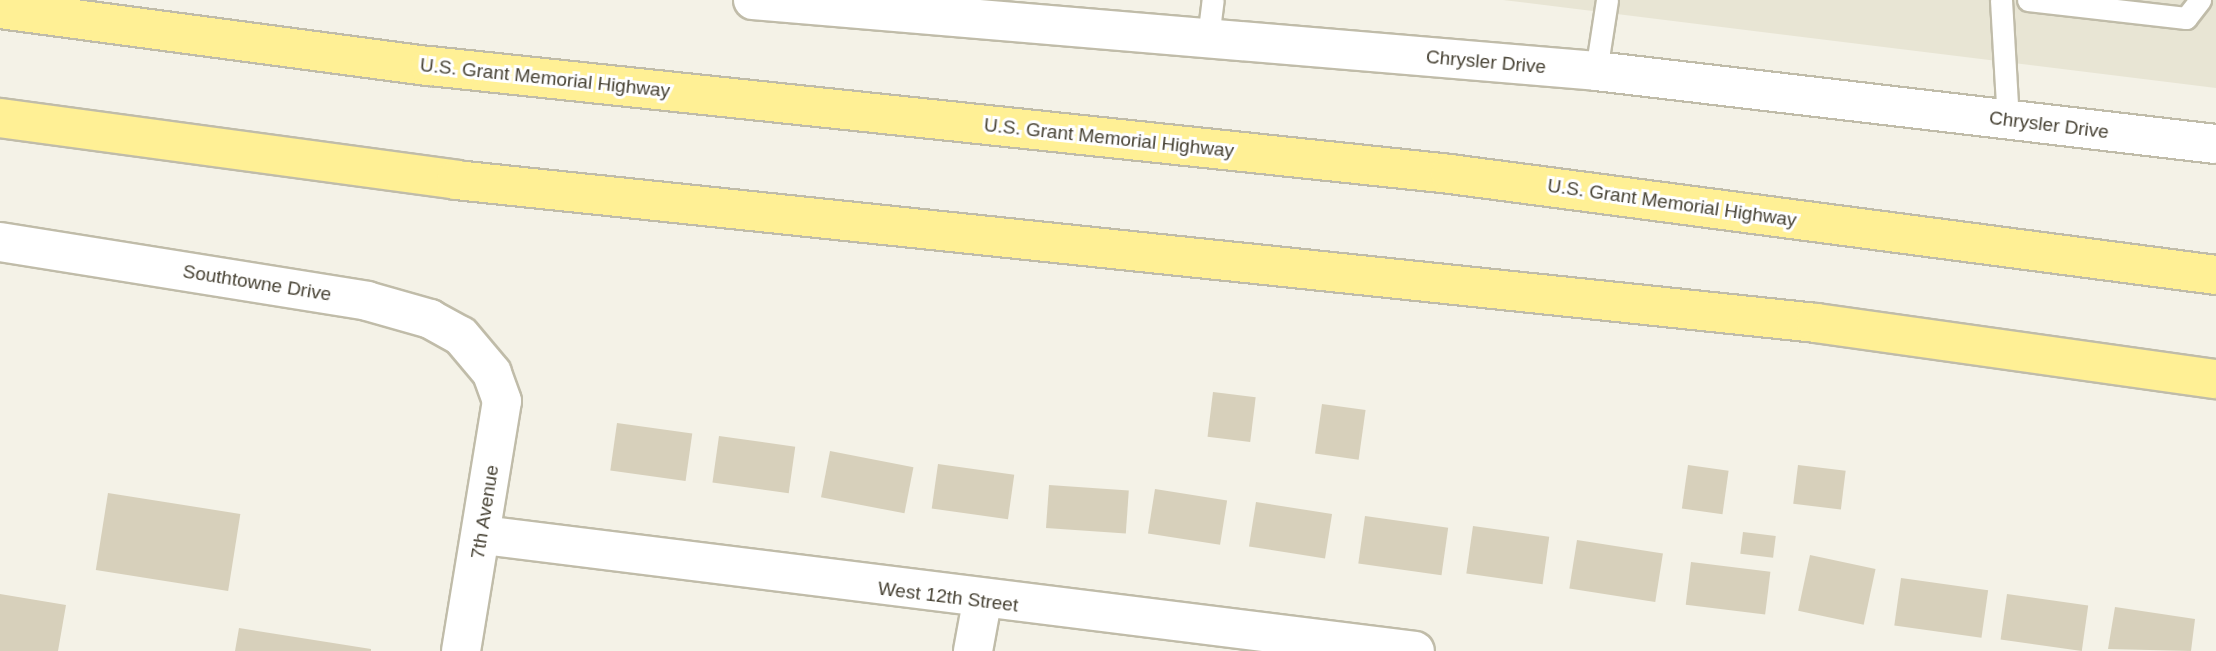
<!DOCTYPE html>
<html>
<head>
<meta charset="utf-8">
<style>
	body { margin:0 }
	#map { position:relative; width:2216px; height:651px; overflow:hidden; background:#f4f2e7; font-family:Arial,sans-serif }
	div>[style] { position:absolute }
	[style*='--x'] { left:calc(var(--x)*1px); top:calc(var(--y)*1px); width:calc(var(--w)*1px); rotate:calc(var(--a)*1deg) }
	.residential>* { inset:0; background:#e8e5d4 }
	.building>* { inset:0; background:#d7d0bb; transform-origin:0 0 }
	.roads { filter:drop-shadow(2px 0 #c0bca9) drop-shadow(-2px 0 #c0bca9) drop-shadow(0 2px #c0bca9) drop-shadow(0 -2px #c0bca9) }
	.service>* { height:21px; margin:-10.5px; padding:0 10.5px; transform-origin:10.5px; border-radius:10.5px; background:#fff }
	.minor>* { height:38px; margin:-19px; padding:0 19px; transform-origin:19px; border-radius:19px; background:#fff }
	.tertiary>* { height:38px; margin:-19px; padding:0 19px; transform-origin:19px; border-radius:19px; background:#fff }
	.primary>* { height:38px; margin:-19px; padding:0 19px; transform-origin:19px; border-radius:19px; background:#fff095 }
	span { translate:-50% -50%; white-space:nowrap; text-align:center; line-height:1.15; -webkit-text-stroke:6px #fff; paint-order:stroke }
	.street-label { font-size:19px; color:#484335 }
</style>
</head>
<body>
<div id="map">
	<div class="residential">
		<div style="clip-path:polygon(1503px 0,2216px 0,2216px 88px)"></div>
	</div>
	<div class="building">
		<div style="left:1213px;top:392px;width:43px;height:45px;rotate:7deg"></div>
		<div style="left:1322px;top:404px;width:44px;height:50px;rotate:8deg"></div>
		<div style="left:617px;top:423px;width:76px;height:48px;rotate:8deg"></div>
		<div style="left:719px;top:436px;width:77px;height:47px;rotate:8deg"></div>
		<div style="left:830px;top:451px;width:85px;height:47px;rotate:11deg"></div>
		<div style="left:938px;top:464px;width:77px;height:45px;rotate:8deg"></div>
		<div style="left:1688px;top:465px;width:41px;height:44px;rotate:8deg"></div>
		<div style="left:1798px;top:465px;width:48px;height:39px;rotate:7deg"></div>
		<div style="left:1049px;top:485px;width:80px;height:43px;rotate:4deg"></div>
		<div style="left:1155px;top:489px;width:73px;height:45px;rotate:9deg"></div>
		<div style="left:108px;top:493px;width:134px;height:78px;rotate:9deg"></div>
		<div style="left:1256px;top:502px;width:77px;height:45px;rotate:9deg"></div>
		<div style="left:1365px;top:516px;width:84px;height:48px;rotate:8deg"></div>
		<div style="left:1473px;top:526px;width:77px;height:48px;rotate:8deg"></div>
		<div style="left:1743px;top:532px;width:33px;height:22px;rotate:7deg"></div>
		<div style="left:1577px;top:540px;width:87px;height:49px;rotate:9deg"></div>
		<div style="left:1810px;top:555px;width:67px;height:57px;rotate:12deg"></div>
		<div style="left:1691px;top:562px;width:80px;height:43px;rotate:7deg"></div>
		<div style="left:1901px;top:578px;width:88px;height:48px;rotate:8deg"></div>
		<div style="clip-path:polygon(0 594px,66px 605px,58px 651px,0 651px)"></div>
		<div style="left:2007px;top:594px;width:82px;height:46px;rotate:8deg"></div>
		<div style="clip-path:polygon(2115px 607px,2195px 619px,2191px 651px,2108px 649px)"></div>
		<div style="clip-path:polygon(239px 628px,371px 649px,371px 651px,235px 651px)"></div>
	</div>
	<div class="roads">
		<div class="service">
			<div style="--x:2001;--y:0;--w:120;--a:86.7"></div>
			<div style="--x:2028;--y:0;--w:159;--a:6.5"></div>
			<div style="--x:2186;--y:18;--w:23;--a:-52"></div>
			<div style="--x:1208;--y:38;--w:38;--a:-83"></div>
			<div style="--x:1596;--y:71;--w:72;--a:-81.2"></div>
		</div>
		<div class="minor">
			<div style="--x:483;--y:535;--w:939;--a:7.09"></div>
			<div style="--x:461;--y:651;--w:253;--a:-80.7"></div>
			<div style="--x:502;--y:401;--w:30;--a:-110"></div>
			<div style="--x:973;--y:651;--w:50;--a:-79.6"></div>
		</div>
		<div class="tertiary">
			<div style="--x:753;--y:0;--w:846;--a:4.81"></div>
			<div style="--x:1596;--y:71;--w:624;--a:6.72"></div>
			<div style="--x:0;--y:242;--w:372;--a:9.1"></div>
			<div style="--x:367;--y:301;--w:66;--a:15.9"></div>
			<div style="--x:430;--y:319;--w:35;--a:29"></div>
			<div style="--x:461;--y:336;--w:48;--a:50"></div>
		</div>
		<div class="primary">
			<div style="--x:0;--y:9;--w:434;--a:7.6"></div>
			<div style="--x:430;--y:66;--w:1026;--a:6.04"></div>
			<div style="--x:1450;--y:174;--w:773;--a:7.51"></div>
			<div style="--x:0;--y:118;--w:460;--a:7.7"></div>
			<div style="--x:456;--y:180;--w:1367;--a:6"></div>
			<div style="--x:1816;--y:323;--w:404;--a:8"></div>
		</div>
	</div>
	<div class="street-label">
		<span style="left:1486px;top:62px;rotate:5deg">Chrysler Drive</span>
		<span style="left:545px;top:78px;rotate:6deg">U.S. Grant Memorial Highway</span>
		<span style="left:2049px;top:125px;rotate:7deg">Chrysler Drive</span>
		<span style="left:1109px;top:138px;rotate:6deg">U.S. Grant Memorial Highway</span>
		<span style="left:1672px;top:203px;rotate:8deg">U.S. Grant Memorial Highway</span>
		<span style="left:257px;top:283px;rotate:9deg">Southtowne Drive</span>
		<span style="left:485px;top:512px;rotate:-81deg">7th Avenue</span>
		<span style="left:948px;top:597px;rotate:7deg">West 12th Street</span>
	</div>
</div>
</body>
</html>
